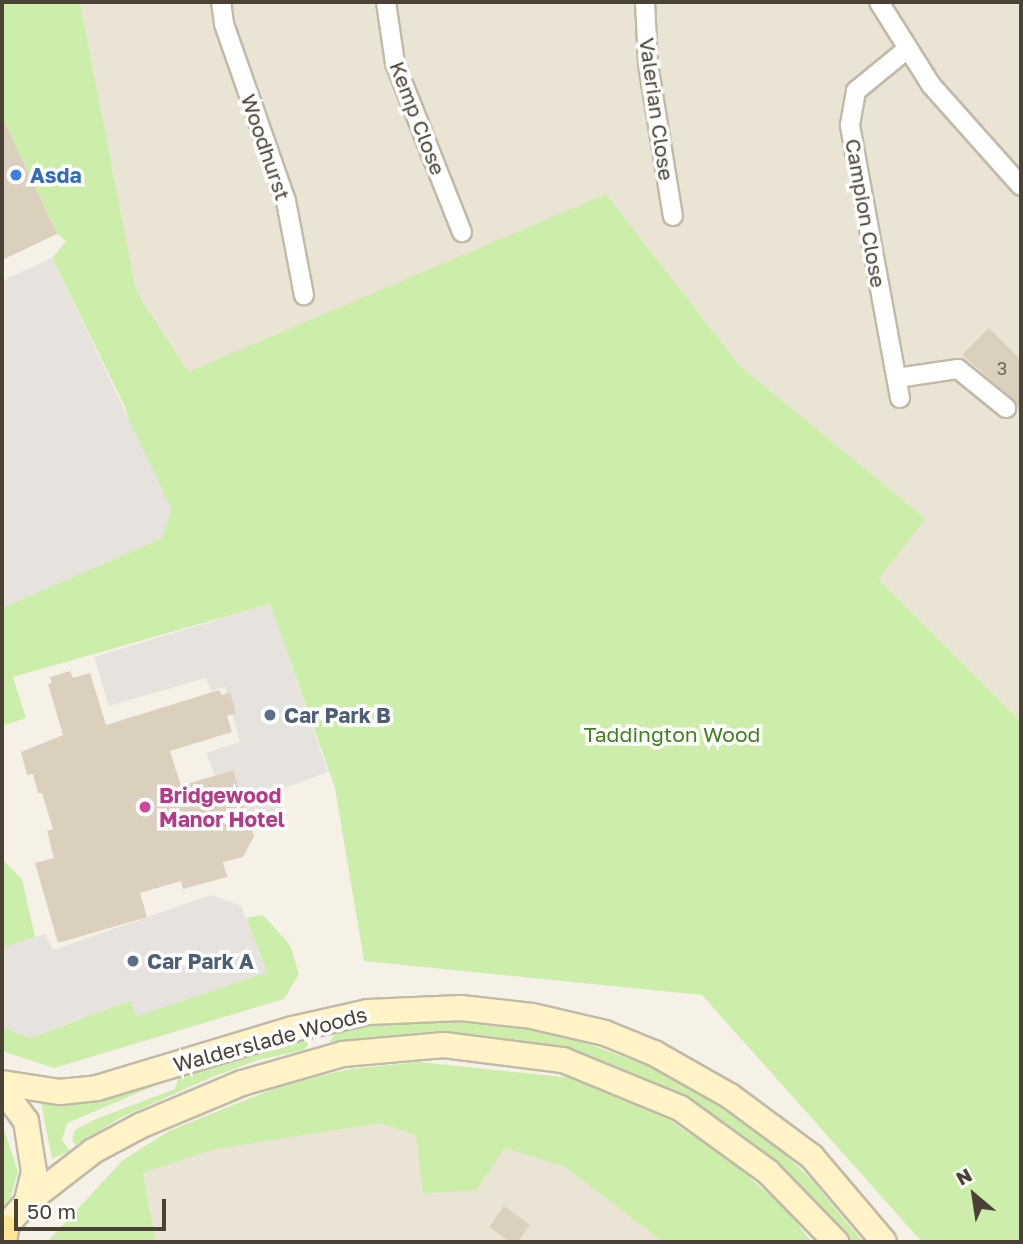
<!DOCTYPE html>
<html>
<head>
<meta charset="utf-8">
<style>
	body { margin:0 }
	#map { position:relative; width:1023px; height:1244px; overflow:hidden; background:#f5f1e7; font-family:"Golos Text",sans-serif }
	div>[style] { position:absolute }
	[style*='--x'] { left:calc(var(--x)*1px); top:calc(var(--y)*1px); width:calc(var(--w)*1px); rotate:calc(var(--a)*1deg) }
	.residential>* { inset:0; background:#eae4d4 }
	.green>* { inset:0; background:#cdedab }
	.parking>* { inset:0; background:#e6e3df }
	.building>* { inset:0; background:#dbd0be }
	.roads { filter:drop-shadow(2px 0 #c2baa8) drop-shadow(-2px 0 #c2baa8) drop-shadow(0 2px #c2baa8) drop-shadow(0 -2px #c2baa8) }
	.street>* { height:18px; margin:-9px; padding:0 9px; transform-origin:9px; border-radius:9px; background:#fff }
	.secondary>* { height:24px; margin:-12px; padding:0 12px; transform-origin:12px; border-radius:12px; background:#fff3c7 }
	.primary>* { height:28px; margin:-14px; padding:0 14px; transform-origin:14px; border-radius:14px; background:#ffe596 }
	.dots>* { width:19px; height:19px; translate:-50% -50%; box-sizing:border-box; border:4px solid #fff; border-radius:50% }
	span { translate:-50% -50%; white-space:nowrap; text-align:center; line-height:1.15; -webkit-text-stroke:7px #fff; paint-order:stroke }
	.number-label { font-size:18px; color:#6e6657 }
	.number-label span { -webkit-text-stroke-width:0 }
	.street-label { font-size:21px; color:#494235 }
	.shop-label { font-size:21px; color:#366cbe; font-weight:700 }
	.left { translate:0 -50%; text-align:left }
	.service-label { font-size:21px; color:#4e5e75; font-weight:700 }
	.park-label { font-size:21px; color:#428122 }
	.hotel-label { font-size:21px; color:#b23c85; font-weight:700 }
	.frame { position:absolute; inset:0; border:4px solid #494235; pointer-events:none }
	.north { position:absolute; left:939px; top:1160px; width:70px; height:70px; -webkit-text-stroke:5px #fff; paint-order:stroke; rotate:331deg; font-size:19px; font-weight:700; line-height:28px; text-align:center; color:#494235 }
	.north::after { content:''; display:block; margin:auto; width:24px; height:32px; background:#494235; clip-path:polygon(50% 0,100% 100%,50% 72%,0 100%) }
	.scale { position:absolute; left:14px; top:1199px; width:152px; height:32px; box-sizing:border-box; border:4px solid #494235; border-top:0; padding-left:9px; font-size:21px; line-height:24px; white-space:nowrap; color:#494235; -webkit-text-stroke:5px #fff; paint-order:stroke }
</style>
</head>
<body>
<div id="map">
	<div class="residential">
		<div style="clip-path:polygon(80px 2px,1021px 2px,1021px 722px,877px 579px,926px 519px,740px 366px,606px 194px,188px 373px,136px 291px)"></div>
		<div style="clip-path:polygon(380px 1123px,416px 1135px,476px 1191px,505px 1148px,565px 1167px,663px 1242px,156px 1242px,143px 1173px,212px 1150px)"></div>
	</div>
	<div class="green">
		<div style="clip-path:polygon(2px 2px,80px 2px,136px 291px,188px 372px,606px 194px,740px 366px,926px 519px,878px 579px,1021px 722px,1021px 1242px,922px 1242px,702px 995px,364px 961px,335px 788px,270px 604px,13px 677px,26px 718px,2px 726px,2px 608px,162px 538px,125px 407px,52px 258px,66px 241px,57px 234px,2px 116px)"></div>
		<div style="clip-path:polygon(2px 859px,22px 879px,35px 937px,2px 948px)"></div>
		<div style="clip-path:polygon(263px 915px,290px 945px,299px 974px,284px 999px,54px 1068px,2px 1051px,2px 1027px,31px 1038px,131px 1000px,136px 1016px,267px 972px,246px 918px)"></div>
		<div style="clip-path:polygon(453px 1018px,560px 1034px,666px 1072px,768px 1139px,810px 1178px,863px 1242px,852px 1242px,801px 1188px,723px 1123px,640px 1076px,551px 1046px,490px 1036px,435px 1031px,329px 1042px,339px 1029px,374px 1022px)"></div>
		<div style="clip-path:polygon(316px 1034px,304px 1050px,258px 1060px,212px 1077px,120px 1118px,75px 1145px,72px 1140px,75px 1130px,96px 1119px,175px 1089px,179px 1075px)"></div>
		<div style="clip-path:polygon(419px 1062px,572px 1078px,655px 1110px,737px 1166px,784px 1208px,812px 1242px,663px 1242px,565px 1167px,505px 1148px,476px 1191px,423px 1193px,416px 1135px,380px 1123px,212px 1150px,143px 1173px,156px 1242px,47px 1242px,123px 1160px,169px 1131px,285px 1084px,350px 1069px)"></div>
		<div style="clip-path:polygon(171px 1079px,67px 1123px,62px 1140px,70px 1151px,52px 1159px,41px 1102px)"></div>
		<div style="clip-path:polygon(2px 1123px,18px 1172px,10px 1199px,2px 1208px)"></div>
	</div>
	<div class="parking">
		<div style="clip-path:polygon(52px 258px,172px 510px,162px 538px,2px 608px,2px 281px)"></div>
		<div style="clip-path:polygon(270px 604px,328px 772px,279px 790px,285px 811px,249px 820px,233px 770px,215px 775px,206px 753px,240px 742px,225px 687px,211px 691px,206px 678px,109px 706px,94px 657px)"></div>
		<div style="clip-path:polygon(211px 895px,241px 906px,267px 972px,136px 1017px,130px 1000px,31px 1038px,2px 1027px,2px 948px,45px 934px,53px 950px)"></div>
	</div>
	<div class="building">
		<div style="clip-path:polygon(2px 116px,57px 234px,2px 260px)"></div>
		<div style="clip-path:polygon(989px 328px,1021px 360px,1021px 415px,1013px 399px,962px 355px)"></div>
		<div style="clip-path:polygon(70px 671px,73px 678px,90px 673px,106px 725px,219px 690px,222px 695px,230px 692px,236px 713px,227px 716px,232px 732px,170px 751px,181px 786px,233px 770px,254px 836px,243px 857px,223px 862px,227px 877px,183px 889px,181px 881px,140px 893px,147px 917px,58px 943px,35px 863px,54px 858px,47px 831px,53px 829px,42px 793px,38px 793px,33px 774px,27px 775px,21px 752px,63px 735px,48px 684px,52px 683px,50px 677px)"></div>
		<div style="clip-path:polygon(504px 1206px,530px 1225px,518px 1242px,510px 1242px,489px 1227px)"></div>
	</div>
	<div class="roads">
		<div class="street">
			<div style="--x:221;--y:2;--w:22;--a:82"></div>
			<div style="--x:224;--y:24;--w:188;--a:70.7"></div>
			<div style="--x:286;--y:201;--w:96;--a:79.2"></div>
			<div style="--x:386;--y:2;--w:62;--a:81.6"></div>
			<div style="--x:395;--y:63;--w:182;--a:68.4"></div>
			<div style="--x:645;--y:2;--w:62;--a:87.2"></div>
			<div style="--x:648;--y:64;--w:154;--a:80.7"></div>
			<div style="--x:879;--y:2;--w:98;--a:57.9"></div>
			<div style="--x:931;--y:85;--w:135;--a:48.3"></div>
			<div style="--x:897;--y:378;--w:62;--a:-8.4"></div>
			<div style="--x:958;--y:369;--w:62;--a:39.1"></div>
			<div style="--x:900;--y:398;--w:278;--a:-100.4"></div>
			<div style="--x:850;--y:125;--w:35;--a:-80"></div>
			<div style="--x:856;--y:91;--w:65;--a:-39.4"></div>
		</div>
		<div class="secondary">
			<div style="--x:2;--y:1083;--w:59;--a:8.8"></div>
			<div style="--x:60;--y:1092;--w:37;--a:-6"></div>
			<div style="--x:97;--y:1088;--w:205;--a:-16.8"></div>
			<div style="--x:293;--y:1029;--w:77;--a:-12.8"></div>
			<div style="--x:368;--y:1012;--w:93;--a:-2.5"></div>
			<div style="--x:461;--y:1008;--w:71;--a:6.4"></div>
			<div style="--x:532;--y:1016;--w:75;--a:13.1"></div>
			<div style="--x:605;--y:1033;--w:53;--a:22.2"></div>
			<div style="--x:654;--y:1053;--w:87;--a:29.5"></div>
			<div style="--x:730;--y:1096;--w:102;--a:36.6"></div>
			<div style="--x:812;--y:1157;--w:111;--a:49.7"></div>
			<div style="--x:2;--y:1089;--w:40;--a:53"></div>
			<div style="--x:26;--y:1121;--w:52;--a:81.1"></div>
			<div style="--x:34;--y:1172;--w:32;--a:104"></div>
			<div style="--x:26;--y:1203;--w:37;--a:131"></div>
			<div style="--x:26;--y:1203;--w:85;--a:-37.8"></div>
			<div style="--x:93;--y:1151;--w:55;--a:-28"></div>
			<div style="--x:142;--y:1125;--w:108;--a:-22.8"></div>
			<div style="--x:242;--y:1083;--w:105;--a:-16"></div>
			<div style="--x:343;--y:1054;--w:101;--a:-5.1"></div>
			<div style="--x:444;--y:1045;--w:120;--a:7.2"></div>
			<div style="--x:563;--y:1060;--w:126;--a:22.3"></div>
			<div style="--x:680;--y:1108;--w:109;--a:36"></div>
			<div style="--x:768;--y:1172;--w:98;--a:45.8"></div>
		</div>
		<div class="primary">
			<div style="--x:2;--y:1242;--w:13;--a:-81"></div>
		</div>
	</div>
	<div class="dots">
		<div style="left:16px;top:175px;background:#3f7fe0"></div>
		<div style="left:270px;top:715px;background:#5c6f8a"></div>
		<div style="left:145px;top:807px;background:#d1479c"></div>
		<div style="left:133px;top:961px;background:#5c6f8a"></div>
	</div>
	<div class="number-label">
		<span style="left:1002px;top:368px">3</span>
	</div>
	<div class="street-label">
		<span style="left:657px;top:109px;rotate:82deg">Valerian Close</span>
		<span style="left:418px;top:118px;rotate:69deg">Kemp Close</span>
		<span style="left:266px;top:147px;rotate:71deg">Woodhurst</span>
		<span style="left:866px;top:213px;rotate:80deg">Campion Close</span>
		<span style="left:270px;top:1039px;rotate:-15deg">Walderslade Woods</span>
	</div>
	<div class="shop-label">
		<span class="left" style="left:30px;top:175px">Asda</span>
	</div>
	<div class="service-label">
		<span class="left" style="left:284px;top:715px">Car Park B</span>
		<span class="left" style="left:147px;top:961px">Car Park A</span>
	</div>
	<div class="park-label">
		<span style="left:672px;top:734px">Taddington Wood</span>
	</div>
	<div class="hotel-label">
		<span class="left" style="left:159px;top:807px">Bridgewood<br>Manor Hotel</span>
	</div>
	<div class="frame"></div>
	<div class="north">N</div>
	<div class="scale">50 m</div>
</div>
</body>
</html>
